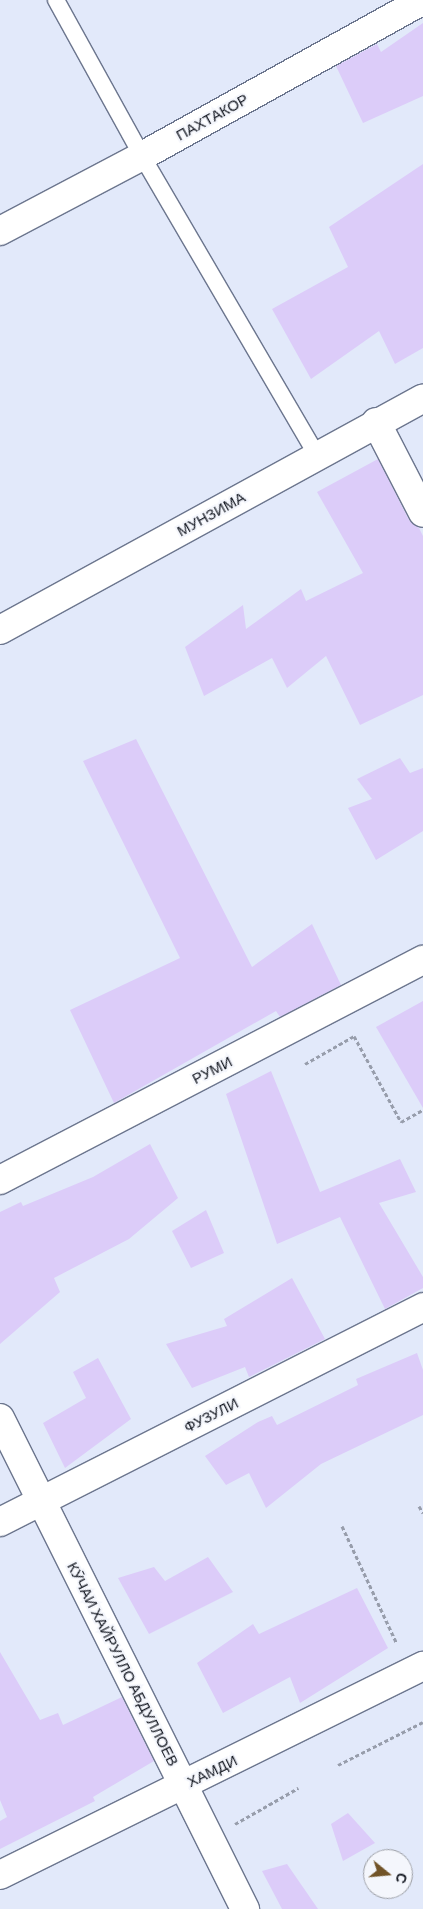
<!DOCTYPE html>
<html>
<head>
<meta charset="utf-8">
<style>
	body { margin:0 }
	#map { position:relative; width:423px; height:1909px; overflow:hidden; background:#e2e9fa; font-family:Barlow,sans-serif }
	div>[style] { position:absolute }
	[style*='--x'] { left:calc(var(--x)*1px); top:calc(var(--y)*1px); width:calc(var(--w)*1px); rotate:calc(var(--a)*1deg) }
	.building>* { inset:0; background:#dcccf9 }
	.path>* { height:3px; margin-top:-1.5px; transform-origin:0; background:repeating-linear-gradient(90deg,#979dab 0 4px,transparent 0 6.5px) }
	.roads { filter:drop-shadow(1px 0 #6c768e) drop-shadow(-1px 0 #6c768e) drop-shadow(0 1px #6c768e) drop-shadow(0 -1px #6c768e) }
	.lane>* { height:16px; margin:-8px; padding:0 8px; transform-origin:8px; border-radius:8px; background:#fff }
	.street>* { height:28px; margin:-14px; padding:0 14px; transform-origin:14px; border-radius:14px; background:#fff }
	.secondary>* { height:28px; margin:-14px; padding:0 14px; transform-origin:14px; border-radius:14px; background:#fff }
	span { translate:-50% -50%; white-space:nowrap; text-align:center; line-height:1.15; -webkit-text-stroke:4px #f4f6fc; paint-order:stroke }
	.street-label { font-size:15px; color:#161a23 }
	.north { position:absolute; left:363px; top:1849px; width:50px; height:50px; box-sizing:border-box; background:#f4f6fc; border:1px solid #9b9ea5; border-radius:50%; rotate:107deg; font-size:14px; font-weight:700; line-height:20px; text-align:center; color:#161a23 }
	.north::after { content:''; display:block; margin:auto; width:18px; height:22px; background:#715328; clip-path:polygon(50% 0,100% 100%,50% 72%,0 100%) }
</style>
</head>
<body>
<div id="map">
	<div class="building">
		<div style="clip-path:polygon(423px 23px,423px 96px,363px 123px,336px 66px,377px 44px,381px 52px)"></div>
		<div style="clip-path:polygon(423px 164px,423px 348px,395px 364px,379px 331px,311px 379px,272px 309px,348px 267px,329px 227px)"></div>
		<div style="clip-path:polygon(378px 459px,409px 520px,419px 528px,423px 536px,423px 695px,360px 725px,326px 656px,287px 688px,272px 658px,204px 696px,185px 647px,243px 605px,246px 629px,301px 589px,306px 601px,363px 573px,317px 492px)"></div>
		<div style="clip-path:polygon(136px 739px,252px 967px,312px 924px,341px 985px,280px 1017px,276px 1011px,114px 1103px,70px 1010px,180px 958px,83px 761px)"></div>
		<div style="clip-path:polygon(400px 758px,410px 773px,423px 768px,423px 831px,376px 860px,348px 808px,372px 799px,357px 779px)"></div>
		<div style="clip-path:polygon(423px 1001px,423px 1108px,376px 1027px)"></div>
		<div style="clip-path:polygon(271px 1071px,320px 1192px,400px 1159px,416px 1192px,379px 1203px,423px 1277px,423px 1288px,385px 1309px,340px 1217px,277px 1244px,226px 1094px)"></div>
		<div style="clip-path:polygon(150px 1144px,178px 1198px,129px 1239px,54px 1278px,60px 1292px,0 1344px,0 1212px,21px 1202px,23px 1206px,93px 1177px)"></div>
		<div style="clip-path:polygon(206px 1210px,224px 1253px,191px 1268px,172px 1231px)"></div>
		<div style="clip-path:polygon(292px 1278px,325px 1339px,249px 1377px,245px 1367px,192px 1388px,166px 1344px,227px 1326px,224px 1319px)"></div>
		<div style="clip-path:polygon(417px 1353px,423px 1370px,423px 1415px,321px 1464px,266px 1508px,249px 1473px,226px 1485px,205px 1456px,258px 1422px,272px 1416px,277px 1425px,358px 1385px,356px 1379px)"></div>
		<div style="clip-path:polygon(98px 1358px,131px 1419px,65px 1468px,43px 1423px,86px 1398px,73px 1372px)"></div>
		<div style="clip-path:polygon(208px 1557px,233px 1592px,149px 1634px,118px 1578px,154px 1567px,165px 1581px)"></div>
		<div style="clip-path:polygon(357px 1588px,388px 1648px,300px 1703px,290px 1677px,223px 1713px,197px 1663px,253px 1624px,259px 1634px)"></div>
		<div style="clip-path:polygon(0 1652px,40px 1720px,58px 1713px,63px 1725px,122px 1697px,154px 1761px,93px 1797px,95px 1801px,0 1849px,0 1821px,7px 1817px,0 1800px)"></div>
		<div style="clip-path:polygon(348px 1813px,375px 1843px,343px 1861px,331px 1824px)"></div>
		<div style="clip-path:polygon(287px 1864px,318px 1909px,282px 1909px,262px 1871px)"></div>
	</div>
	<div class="path">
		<div style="--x:305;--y:1064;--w:56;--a:-29.7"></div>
		<div style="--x:354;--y:1036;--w:98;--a:61.3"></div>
		<div style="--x:401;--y:1122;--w:25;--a:-29"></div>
		<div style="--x:419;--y:1506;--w:8;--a:60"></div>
		<div style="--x:342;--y:1526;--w:128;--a:65"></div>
		<div style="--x:338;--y:1765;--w:95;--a:-26.8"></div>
		<div style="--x:235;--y:1824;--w:73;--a:-29.7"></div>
	</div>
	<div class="roads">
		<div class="lane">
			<div style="--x:56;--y:0;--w:178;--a:61.1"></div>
			<div style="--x:142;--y:156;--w:346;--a:59.7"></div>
		</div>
		<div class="street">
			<div style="--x:0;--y:231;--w:161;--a:-27.8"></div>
			<div style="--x:142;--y:156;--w:321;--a:-29"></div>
			<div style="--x:376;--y:422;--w:102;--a:62.7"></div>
			<div style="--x:0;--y:1180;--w:477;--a:-27.5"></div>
			<div style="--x:0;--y:1418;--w:549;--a:63.48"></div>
			<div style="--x:0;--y:1522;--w:475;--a:-26.9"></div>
			<div style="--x:0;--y:1875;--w:472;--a:-26.3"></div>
		</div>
		<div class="secondary">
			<div style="--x:0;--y:630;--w:482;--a:-28.7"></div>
		</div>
	</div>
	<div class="street-label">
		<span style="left:212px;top:117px;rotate:-29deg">ПАХТАКОР</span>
		<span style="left:211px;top:514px;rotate:-29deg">МУНЗИМА</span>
		<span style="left:212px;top:1070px;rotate:-27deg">РУМИ</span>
		<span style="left:211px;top:1415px;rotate:-27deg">ФУЗУЛИ</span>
		<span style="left:123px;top:1664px;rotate:63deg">КӮЧАИ ХАЙРУЛЛО АБДУЛЛОЕВ</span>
		<span style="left:212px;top:1771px;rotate:-26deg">ХАМДИ</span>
	</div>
	<div class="north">С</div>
</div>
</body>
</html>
